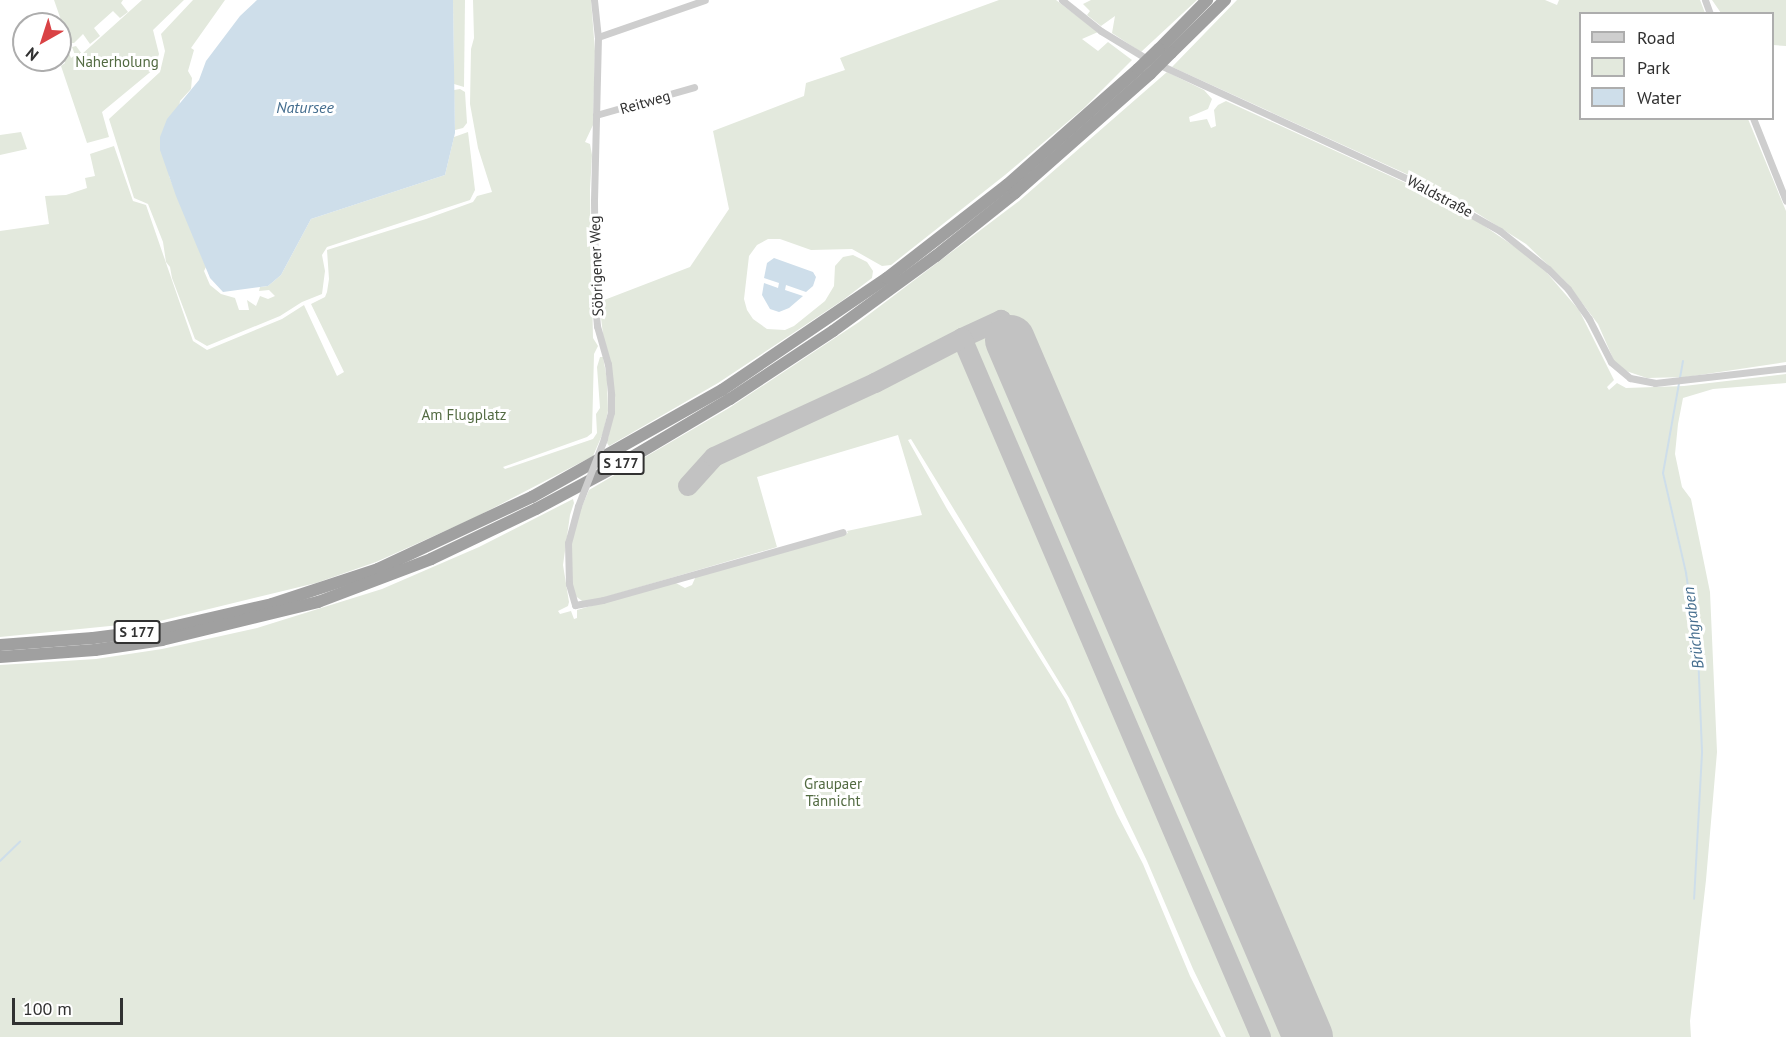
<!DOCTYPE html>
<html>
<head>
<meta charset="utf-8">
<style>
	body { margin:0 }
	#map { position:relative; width:1786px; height:1037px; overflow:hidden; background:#fff; font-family:"PT Sans",sans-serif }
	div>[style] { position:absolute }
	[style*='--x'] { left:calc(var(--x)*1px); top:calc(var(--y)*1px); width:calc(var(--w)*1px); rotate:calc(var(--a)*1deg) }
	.green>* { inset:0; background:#e3e9dd }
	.water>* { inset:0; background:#cedeea }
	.stream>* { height:2px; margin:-1px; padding:0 1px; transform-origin:1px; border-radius:1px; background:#cedeea }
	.taxiway>* { height:20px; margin:-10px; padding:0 10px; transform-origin:10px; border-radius:10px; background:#c2c2c2 }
	.runway>* { height:50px; margin:-25px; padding:0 25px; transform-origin:25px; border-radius:25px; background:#c2c2c2 }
	.minor>* { height:7px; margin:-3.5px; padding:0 3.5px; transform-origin:3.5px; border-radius:3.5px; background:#cecece }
	.trunk>* { height:12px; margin:-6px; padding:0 6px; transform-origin:6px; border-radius:6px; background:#a0a0a0 }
	.minor-bridge>* { height:7px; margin:-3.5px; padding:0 3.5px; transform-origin:3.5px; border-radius:3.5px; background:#cecece }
	.trunk-bridge>* { height:12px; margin:-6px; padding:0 6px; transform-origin:6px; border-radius:6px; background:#a0a0a0 }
	span { translate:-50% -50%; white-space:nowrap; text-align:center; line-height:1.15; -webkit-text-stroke:6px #fff; paint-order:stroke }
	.shield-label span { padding:2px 4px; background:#fff; border:2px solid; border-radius:4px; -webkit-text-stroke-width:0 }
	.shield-label { font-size:14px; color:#313131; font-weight:700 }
	.park-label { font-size:15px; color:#526a41 }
	.street-label { font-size:15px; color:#313131 }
	.water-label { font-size:16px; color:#446d8e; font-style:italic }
	.legend { position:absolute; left:1579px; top:12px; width:195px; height:108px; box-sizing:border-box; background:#fff; border:2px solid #adadad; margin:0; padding:8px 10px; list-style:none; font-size:18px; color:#313131 }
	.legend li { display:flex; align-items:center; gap:12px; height:30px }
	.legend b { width:30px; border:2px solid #adadad }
	.north { position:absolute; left:12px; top:12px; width:60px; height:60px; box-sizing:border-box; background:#fff; border:2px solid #adadad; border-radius:50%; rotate:219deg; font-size:16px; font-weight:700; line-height:24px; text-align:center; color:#313131 }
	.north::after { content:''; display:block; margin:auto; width:21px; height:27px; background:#d94245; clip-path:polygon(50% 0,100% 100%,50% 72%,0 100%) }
	.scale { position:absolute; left:12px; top:998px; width:111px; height:27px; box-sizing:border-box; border:3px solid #313131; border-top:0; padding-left:8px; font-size:18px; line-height:21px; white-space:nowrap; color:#313131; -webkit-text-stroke:4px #fff; paint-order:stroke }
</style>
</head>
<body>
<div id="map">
	<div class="green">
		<div style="clip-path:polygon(54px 0,123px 0,121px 3px,128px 12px,120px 18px,113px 11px,94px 28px,100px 36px,90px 44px,83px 34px,74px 43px,69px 43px)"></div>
		<div style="clip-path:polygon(142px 0,184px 0,153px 30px,159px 54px,154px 69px,102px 112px,109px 137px,87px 143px,61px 66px,65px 63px,60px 45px,60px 30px,71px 58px,75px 55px,72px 47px,76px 46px,82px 54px)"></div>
		<div style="clip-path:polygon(193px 0,225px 0,191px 48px,194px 50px,188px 71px,192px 78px,191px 89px,180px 101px,169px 176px,206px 267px,204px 271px,210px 285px,221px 294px,235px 298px,239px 310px,249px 310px,247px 300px,256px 306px,260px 296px,268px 299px,275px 296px,269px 290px,259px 291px,260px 287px,268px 286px,281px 275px,311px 219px,445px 175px,454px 137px,468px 132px,475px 190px,470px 200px,327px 247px,322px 255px,325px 271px,322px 294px,302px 302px,280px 316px,207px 346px,195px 339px,172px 278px,170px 267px,166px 262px,163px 242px,148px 204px,134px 198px,109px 119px,160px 72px,165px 51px,161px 34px)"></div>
		<div style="clip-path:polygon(453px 0,465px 0,464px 87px,454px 84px)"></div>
		<div style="clip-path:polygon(473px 0,591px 0,595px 51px,593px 125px,585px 142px,590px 144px,592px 155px,590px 190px,591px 285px,588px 287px,592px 293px,593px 338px,598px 346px,594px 354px,592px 433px,587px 437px,503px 467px,505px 469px,593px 439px,597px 433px,596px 414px,600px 408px,597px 367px,600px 357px,603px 357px,607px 379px,608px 411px,603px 433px,593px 456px,476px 517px,376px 562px,316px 583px,160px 621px,0 637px,0 231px,49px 224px,45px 196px,66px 195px,87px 188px,85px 178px,95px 176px,90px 154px,114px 146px,133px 201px,146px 205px,193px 341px,207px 350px,282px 319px,304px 305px,337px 376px,344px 372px,311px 304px,325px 297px,327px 292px,329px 279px,327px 250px,426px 219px,473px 202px,477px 196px,492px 192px,478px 148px,470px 104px,471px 49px,474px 38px)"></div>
		<div style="clip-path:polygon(999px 0,1056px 0,1098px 32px,1082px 39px,1098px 51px,1108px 42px,1132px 60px,1084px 108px,1005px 175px,891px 265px,882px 266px,852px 249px,811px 250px,780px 239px,768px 239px,757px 245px,749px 256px,744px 299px,747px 310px,753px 319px,767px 329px,785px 330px,794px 326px,825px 301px,834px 286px,835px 266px,843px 257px,853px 255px,867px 262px,873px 271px,872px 278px,843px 300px,718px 383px,609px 446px,607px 443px,613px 414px,599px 302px,690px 267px,729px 209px,713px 131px,804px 96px,806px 83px,845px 70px,840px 58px)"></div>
		<div style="clip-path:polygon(1091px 0,1197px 0,1141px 52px,1112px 33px,1115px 16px,1101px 26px,1087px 15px,1090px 11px,1083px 4px)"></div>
		<div style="clip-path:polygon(1237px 0,1545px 0,1557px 5px,1559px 0,1700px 0,1705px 13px,1580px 14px,1580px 118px,1748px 119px,1786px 211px,1786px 362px,1686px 377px,1647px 378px,1623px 370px,1615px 363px,1598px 324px,1567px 283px,1526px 244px,1464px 205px,1457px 197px,1172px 67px)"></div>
		<div style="clip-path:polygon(1712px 0,1786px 0,1786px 46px,1773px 45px,1772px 14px,1721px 13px)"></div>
		<div style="clip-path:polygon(1167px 72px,1204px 90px,1212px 99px,1208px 109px,1189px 117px,1190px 122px,1207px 119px,1211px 128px,1216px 126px,1214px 110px,1218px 105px,1226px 101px,1410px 185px,1474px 219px,1524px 253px,1547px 273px,1579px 310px,1614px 380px,1607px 387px,1609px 390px,1617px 383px,1626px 388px,1684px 386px,1786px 374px,1786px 383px,1713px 389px,1683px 398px,1678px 424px,1675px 454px,1682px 487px,1691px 499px,1710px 592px,1717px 752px,1706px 880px,1690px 1021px,1691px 1037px,1226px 1037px,1193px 969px,1147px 861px,1069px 698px,911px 439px,908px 440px,947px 509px,1066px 700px,1117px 814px,1143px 864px,1190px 976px,1221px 1037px,0 1037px,0 665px,96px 659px,162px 649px,257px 628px,382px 589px,479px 547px,573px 499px,574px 503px,570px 515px,563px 565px,569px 602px,568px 606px,558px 611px,560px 614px,571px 611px,574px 619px,577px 618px,577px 610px,674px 582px,685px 588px,692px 585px,696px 576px,848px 533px,847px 531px,922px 515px,898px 435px,757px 477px,777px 547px,585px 603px,574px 595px,571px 582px,570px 545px,578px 516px,589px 490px,729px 408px,859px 322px,1019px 201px)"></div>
		<div style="clip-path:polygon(460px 89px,465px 92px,467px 123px,463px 128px,455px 130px,454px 90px)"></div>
		<div style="clip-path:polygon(21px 132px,27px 149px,0 155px,0 135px)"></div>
	</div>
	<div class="water">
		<div style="clip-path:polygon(257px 0,453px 0,455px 133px,445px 175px,311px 219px,281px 275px,268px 286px,223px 292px,210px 278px,176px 196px,160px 150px,160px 137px,167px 119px,199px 80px,206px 61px,240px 16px)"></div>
		<div style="clip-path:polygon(774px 258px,813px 272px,816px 277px,813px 286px,806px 292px,786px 285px,785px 290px,803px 296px,789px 308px,779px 312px,770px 309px,762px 295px,764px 283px,778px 288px,779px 283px,764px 278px,767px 263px)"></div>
	</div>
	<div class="stream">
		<div style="--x:1683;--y:361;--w:114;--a:100.1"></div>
		<div style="--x:1663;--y:473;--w:103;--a:77"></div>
		<div style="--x:1686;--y:573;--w:80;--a:81.4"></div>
		<div style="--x:1698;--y:652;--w:101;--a:87.7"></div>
		<div style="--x:1702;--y:753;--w:146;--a:93.1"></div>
		<div style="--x:0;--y:861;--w:28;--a:-44"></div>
	</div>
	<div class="taxiway">
		<div style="--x:1010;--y:340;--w:22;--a:-114"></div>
		<div style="--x:1001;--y:320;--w:43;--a:155.2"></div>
		<div style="--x:962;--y:338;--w:760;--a:66.84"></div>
		<div style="--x:688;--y:486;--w:39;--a:-48"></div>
		<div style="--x:714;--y:457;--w:177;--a:-24.7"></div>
		<div style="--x:875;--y:383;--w:98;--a:-27.3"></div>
	</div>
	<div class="runway">
		<div style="--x:1010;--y:340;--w:758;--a:66.85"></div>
	</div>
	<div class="minor">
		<div style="--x:594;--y:0;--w:37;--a:84"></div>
		<div style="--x:598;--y:37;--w:164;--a:91.4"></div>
		<div style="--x:594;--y:201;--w:102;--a:89.4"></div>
		<div style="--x:595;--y:303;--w:23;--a:85"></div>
		<div style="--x:597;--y:326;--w:40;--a:74"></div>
		<div style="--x:608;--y:364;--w:31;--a:84"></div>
		<div style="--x:611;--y:395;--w:17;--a:90"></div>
		<div style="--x:611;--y:412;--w:28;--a:105"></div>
		<div style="--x:1062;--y:0;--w:50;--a:38.5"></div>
		<div style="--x:1101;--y:31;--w:54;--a:31.3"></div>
		<div style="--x:1147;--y:59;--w:289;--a:24.7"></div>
		<div style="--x:1410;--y:180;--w:103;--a:29.5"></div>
		<div style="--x:1500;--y:231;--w:61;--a:38.4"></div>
		<div style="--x:1548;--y:269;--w:28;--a:45"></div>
		<div style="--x:1568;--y:289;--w:37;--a:55"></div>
		<div style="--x:1589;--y:319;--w:48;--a:62.9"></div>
		<div style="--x:1611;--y:362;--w:25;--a:40"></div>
		<div style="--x:1630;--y:378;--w:25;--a:11"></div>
		<div style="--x:1655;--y:383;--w:132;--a:-6.5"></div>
		<div style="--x:1705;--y:0;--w:15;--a:70"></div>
		<div style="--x:598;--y:37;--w:113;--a:-19.1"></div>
		<div style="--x:596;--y:115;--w:102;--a:-15.9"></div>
		<div style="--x:1753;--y:118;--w:89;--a:68.3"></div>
		<div style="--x:578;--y:506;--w:38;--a:105"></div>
		<div style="--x:568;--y:543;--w:41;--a:88.6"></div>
		<div style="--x:569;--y:584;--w:22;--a:74"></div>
		<div style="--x:575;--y:605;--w:28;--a:-10"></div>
		<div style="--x:603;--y:600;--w:249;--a:-15.8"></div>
	</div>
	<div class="trunk">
		<div style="--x:1159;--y:49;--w:69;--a:-45.6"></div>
		<div style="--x:1171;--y:53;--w:76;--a:-44.5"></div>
		<div style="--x:0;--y:645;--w:93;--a:-4.3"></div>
		<div style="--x:93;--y:638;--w:71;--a:-7.3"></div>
		<div style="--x:163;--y:629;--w:112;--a:-12.9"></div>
		<div style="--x:272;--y:604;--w:112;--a:-18.3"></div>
		<div style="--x:378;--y:569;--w:170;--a:-25.1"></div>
		<div style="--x:532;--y:497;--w:218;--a:-29.4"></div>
		<div style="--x:722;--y:390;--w:199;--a:-34.2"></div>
		<div style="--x:887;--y:278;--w:152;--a:-37.8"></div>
		<div style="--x:1007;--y:185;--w:175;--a:-41.5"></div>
		<div style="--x:0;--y:657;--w:95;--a:-4.2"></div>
		<div style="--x:95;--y:650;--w:68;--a:-8.5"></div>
		<div style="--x:162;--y:640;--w:161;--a:-13.7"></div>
		<div style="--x:318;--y:602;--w:121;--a:-20.8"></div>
		<div style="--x:431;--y:559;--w:116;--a:-25.5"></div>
		<div style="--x:536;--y:509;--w:92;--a:-28"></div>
		<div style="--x:617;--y:466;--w:131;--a:-30.7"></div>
		<div style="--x:730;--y:399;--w:123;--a:-33.4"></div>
		<div style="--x:833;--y:331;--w:127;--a:-36.1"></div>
		<div style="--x:936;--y:256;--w:101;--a:-38.6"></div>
		<div style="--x:1015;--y:193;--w:180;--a:-41.4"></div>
	</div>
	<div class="minor-bridge">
		<div style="--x:578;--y:506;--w:72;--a:-68.8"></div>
	</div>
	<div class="trunk-bridge">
		<div style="--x:1138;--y:69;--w:29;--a:-44"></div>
		<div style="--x:1150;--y:74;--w:30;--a:-45"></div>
	</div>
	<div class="shield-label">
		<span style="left:621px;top:463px">S 177</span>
		<span style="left:137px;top:632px">S 177</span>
	</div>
	<div class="park-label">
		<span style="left:117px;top:62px">Naherholung</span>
		<span style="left:464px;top:415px">Am Flugplatz</span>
		<span style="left:833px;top:792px">Graupaer<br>Tännicht</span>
	</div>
	<div class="street-label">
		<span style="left:645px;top:102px;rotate:-16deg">Reitweg</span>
		<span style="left:1440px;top:196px;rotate:28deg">Waldstraße</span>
		<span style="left:596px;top:266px;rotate:-92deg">Söbrigener Weg</span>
	</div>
	<div class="water-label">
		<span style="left:305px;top:107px">Natursee</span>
		<span style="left:1693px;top:628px;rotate:-97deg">Brüchgraben</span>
	</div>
	<ul class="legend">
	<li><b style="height:8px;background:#cecece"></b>Road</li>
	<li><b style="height:16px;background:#e3e9dd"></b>Park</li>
	<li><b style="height:16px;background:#cedeea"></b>Water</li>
	</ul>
	<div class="north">N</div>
	<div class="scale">100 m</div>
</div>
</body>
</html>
